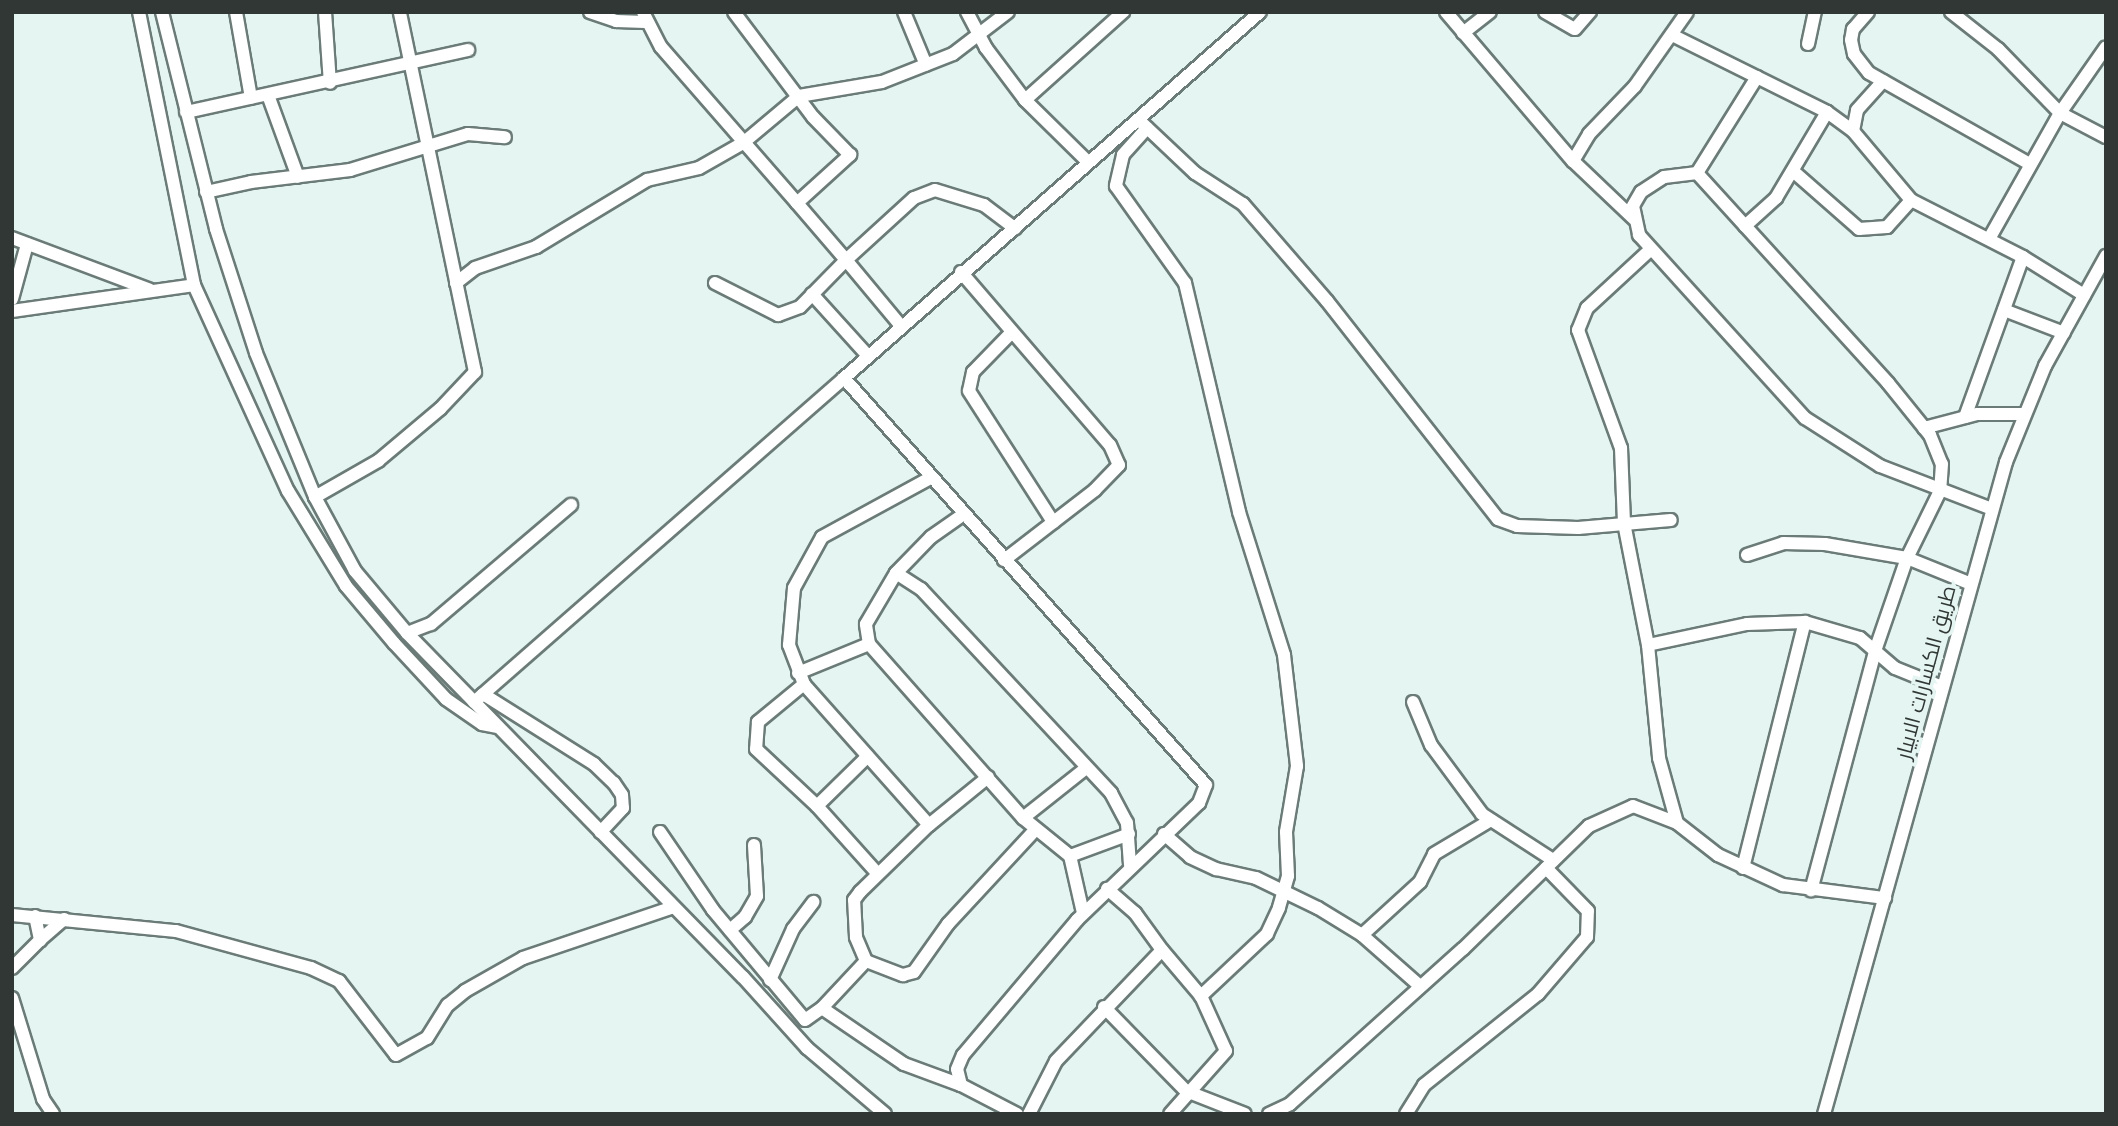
<!DOCTYPE html>
<html>
<head>
<meta charset="utf-8">
<style>
	body { margin:0 }
	#map { position:relative; width:2118px; height:1126px; overflow:hidden; background:#e5f6f2; font-family:"Noto Sans",Cairo,sans-serif }
	div>[style] { position:absolute }
	[style*='--x'] { left:calc(var(--x)*1px); top:calc(var(--y)*1px); width:calc(var(--w)*1px); rotate:calc(var(--a)*1deg) }
	.roads { filter:drop-shadow(2px 0 #6b7b77) drop-shadow(-2px 0 #6b7b77) drop-shadow(0 2px #6b7b77) drop-shadow(0 -2px #6b7b77) }
	.minor>* { height:12px; margin:-6px; padding:0 6px; transform-origin:6px; border-radius:6px; background:#fff }
	span { translate:-50% -50%; white-space:nowrap; text-align:center; line-height:1.15; -webkit-text-stroke:7px #e5f6f2; paint-order:stroke }
	.street-label { font-size:21px; color:#303735 }
	.frame { position:absolute; inset:0; border:14px solid #303735; pointer-events:none }
</style>
</head>
<body>
<div id="map">
	<div class="roads">
		<div class="minor">
			<div style="--x:139;--y:12;--w:278;--a:78.6"></div>
			<div style="--x:194;--y:285;--w:226;--a:65.5"></div>
			<div style="--x:288;--y:491;--w:111;--a:58.6"></div>
			<div style="--x:346;--y:586;--w:75;--a:49.9"></div>
			<div style="--x:394;--y:643;--w:76;--a:47.1"></div>
			<div style="--x:446;--y:699;--w:44;--a:34.8"></div>
			<div style="--x:482;--y:724;--w:16;--a:11"></div>
			<div style="--x:162;--y:12;--w:224;--a:76"></div>
			<div style="--x:216;--y:229;--w:130;--a:72.1"></div>
			<div style="--x:256;--y:353;--w:156;--a:67.7"></div>
			<div style="--x:315;--y:497;--w:84;--a:61.6"></div>
			<div style="--x:355;--y:571;--w:81;--a:50"></div>
			<div style="--x:407;--y:633;--w:481;--a:45.7"></div>
			<div style="--x:743;--y:977;--w:96;--a:48"></div>
			<div style="--x:807;--y:1048;--w:102;--a:40.2"></div>
			<div style="--x:236;--y:12;--w:87;--a:80.1"></div>
			<div style="--x:325;--y:12;--w:71;--a:86"></div>
			<div style="--x:590;--y:12;--w:28;--a:19"></div>
			<div style="--x:616;--y:21;--w:29;--a:2"></div>
			<div style="--x:643;--y:12;--w:39;--a:63"></div>
			<div style="--x:661;--y:47;--w:207;--a:48.9"></div>
			<div style="--x:797;--y:203;--w:72;--a:-42.2"></div>
			<div style="--x:850;--y:155;--w:53;--a:-134.2"></div>
			<div style="--x:813;--y:117;--w:131;--a:-127"></div>
			<div style="--x:904;--y:12;--w:57;--a:67.5"></div>
			<div style="--x:967;--y:12;--w:41;--a:62.2"></div>
			<div style="--x:986;--y:48;--w:65;--a:53.1"></div>
			<div style="--x:1025;--y:100;--w:88;--a:44.5"></div>
			<div style="--x:1446;--y:12;--w:196;--a:49.6"></div>
			<div style="--x:1545;--y:12;--w:34;--a:30"></div>
			<div style="--x:1575;--y:29;--w:23;--a:-49"></div>
			<div style="--x:1868;--y:12;--w:23;--a:131"></div>
			<div style="--x:1853;--y:29;--w:11;--a:100"></div>
			<div style="--x:1851;--y:40;--w:14;--a:78"></div>
			<div style="--x:1854;--y:54;--w:24;--a:52"></div>
			<div style="--x:1869;--y:73;--w:185;--a:29.5"></div>
			<div style="--x:1951;--y:12;--w:60;--a:38.2"></div>
			<div style="--x:1998;--y:49;--w:89;--a:45.9"></div>
			<div style="--x:2060;--y:113;--w:52;--a:27.6"></div>
			<div style="--x:1463;--y:33;--w:34;--a:-38"></div>
			<div style="--x:1672;--y:35;--w:173;--a:26.4"></div>
			<div style="--x:1827;--y:112;--w:32;--a:36"></div>
			<div style="--x:1853;--y:131;--w:90;--a:50"></div>
			<div style="--x:1911;--y:200;--w:126;--a:27"></div>
			<div style="--x:2023;--y:257;--w:72;--a:31.9"></div>
			<div style="--x:1808;--y:44;--w:33;--a:-78"></div>
			<div style="--x:1757;--y:77;--w:113;--a:122"></div>
			<div style="--x:1697;--y:173;--w:33;--a:173"></div>
			<div style="--x:1664;--y:177;--w:27;--a:147"></div>
			<div style="--x:1641;--y:192;--w:16;--a:120"></div>
			<div style="--x:1633;--y:206;--w:30;--a:78"></div>
			<div style="--x:1639;--y:235;--w:247;--a:47.8"></div>
			<div style="--x:1805;--y:418;--w:89;--a:32.6"></div>
			<div style="--x:1880;--y:466;--w:120;--a:21"></div>
			<div style="--x:268;--y:95;--w:87;--a:69.9"></div>
			<div style="--x:1025;--y:100;--w:132;--a:-41.9"></div>
			<div style="--x:186;--y:112;--w:289;--a:-12.4"></div>
			<div style="--x:1142;--y:123;--w:73;--a:43.3"></div>
			<div style="--x:1195;--y:173;--w:57;--a:32.9"></div>
			<div style="--x:1243;--y:204;--w:128;--a:49.1"></div>
			<div style="--x:1327;--y:301;--w:277;--a:51.9"></div>
			<div style="--x:1498;--y:519;--w:20;--a:20"></div>
			<div style="--x:1517;--y:526;--w:61;--a:1.9"></div>
			<div style="--x:1578;--y:528;--w:93;--a:-4.9"></div>
			<div style="--x:1147;--y:128;--w:36;--a:132"></div>
			<div style="--x:1123;--y:155;--w:32;--a:103"></div>
			<div style="--x:1116;--y:186;--w:119;--a:54.6"></div>
			<div style="--x:1185;--y:283;--w:235;--a:76.7"></div>
			<div style="--x:1239;--y:512;--w:150;--a:72.5"></div>
			<div style="--x:1284;--y:655;--w:112;--a:83.3"></div>
			<div style="--x:1297;--y:766;--w:67;--a:99.5"></div>
			<div style="--x:1286;--y:832;--w:44;--a:87.4"></div>
			<div style="--x:1288;--y:876;--w:33;--a:106"></div>
			<div style="--x:1279;--y:908;--w:29;--a:115"></div>
			<div style="--x:1267;--y:934;--w:91;--a:136.8"></div>
			<div style="--x:1853;--y:131;--w:21;--a:-79"></div>
			<div style="--x:1857;--y:110;--w:39;--a:-48"></div>
			<div style="--x:1793;--y:171;--w:88;--a:41.3"></div>
			<div style="--x:1859;--y:229;--w:28;--a:-4"></div>
			<div style="--x:1887;--y:227;--w:36;--a:-48"></div>
			<div style="--x:1697;--y:173;--w:284;--a:47.7"></div>
			<div style="--x:1888;--y:383;--w:67;--a:51.1"></div>
			<div style="--x:1930;--y:435;--w:31;--a:68"></div>
			<div style="--x:1942;--y:464;--w:27;--a:94"></div>
			<div style="--x:1940;--y:491;--w:75;--a:116.2"></div>
			<div style="--x:1907;--y:558;--w:95;--a:109"></div>
			<div style="--x:1876;--y:648;--w:251;--a:105"></div>
			<div style="--x:206;--y:192;--w:46;--a:-12.5"></div>
			<div style="--x:251;--y:182;--w:100;--a:-6.9"></div>
			<div style="--x:350;--y:170;--w:123;--a:-17"></div>
			<div style="--x:468;--y:134;--w:37;--a:5"></div>
			<div style="--x:1634;--y:219;--w:84;--a:-136.4"></div>
			<div style="--x:1573;--y:161;--w:31;--a:-59"></div>
			<div style="--x:1589;--y:134;--w:66;--a:-46.2"></div>
			<div style="--x:1635;--y:86;--w:90;--a:-54.9"></div>
			<div style="--x:1745;--y:226;--w:42;--a:-42.1"></div>
			<div style="--x:1776;--y:198;--w:100;--a:-59.3"></div>
			<div style="--x:12;--y:238;--w:147;--a:20.6"></div>
			<div style="--x:1989;--y:239;--w:145;--a:-60.6"></div>
			<div style="--x:2060;--y:113;--w:80;--a:-55.1"></div>
			<div style="--x:1651;--y:249;--w:87;--a:137.3"></div>
			<div style="--x:1587;--y:308;--w:24;--a:112"></div>
			<div style="--x:1578;--y:330;--w:126;--a:70"></div>
			<div style="--x:1621;--y:448;--w:75;--a:87.7"></div>
			<div style="--x:1624;--y:523;--w:124;--a:78.9"></div>
			<div style="--x:1648;--y:645;--w:114;--a:84.4"></div>
			<div style="--x:1659;--y:758;--w:67;--a:74.5"></div>
			<div style="--x:1677;--y:823;--w:52;--a:38"></div>
			<div style="--x:1718;--y:855;--w:72;--a:24.8"></div>
			<div style="--x:1783;--y:885;--w:103;--a:7.3"></div>
			<div style="--x:961;--y:272;--w:228;--a:49.3"></div>
			<div style="--x:1110;--y:445;--w:22;--a:66"></div>
			<div style="--x:1119;--y:465;--w:35;--a:134"></div>
			<div style="--x:1095;--y:490;--w:115;--a:142.4"></div>
			<div style="--x:456;--y:283;--w:24;--a:-38"></div>
			<div style="--x:475;--y:268;--w:65;--a:-19"></div>
			<div style="--x:536;--y:247;--w:130;--a:-31.1"></div>
			<div style="--x:647;--y:180;--w:53;--a:-13"></div>
			<div style="--x:699;--y:168;--w:51;--a:-29.6"></div>
			<div style="--x:743;--y:143;--w:73;--a:-40"></div>
			<div style="--x:799;--y:96;--w:84;--a:-9.6"></div>
			<div style="--x:882;--y:82;--w:76;--a:-21.5"></div>
			<div style="--x:953;--y:54;--w:69;--a:-37.4"></div>
			<div style="--x:715;--y:283;--w:71;--a:26.9"></div>
			<div style="--x:778;--y:315;--w:23;--a:-20"></div>
			<div style="--x:800;--y:307;--w:66;--a:-45.6"></div>
			<div style="--x:846;--y:260;--w:75;--a:-130.7"></div>
			<div style="--x:812;--y:294;--w:84;--a:47.9"></div>
			<div style="--x:12;--y:299;--w:57;--a:-74.7"></div>
			<div style="--x:2004;--y:310;--w:64;--a:21"></div>
			<div style="--x:12;--y:311;--w:184;--a:-8.1"></div>
			<div style="--x:901;--y:326;--w:86;--a:-129.8"></div>
			<div style="--x:846;--y:260;--w:92;--a:-42.4"></div>
			<div style="--x:914;--y:198;--w:22;--a:-21"></div>
			<div style="--x:935;--y:190;--w:51;--a:17"></div>
			<div style="--x:984;--y:205;--w:39;--a:37"></div>
			<div style="--x:1012;--y:332;--w:56;--a:134.3"></div>
			<div style="--x:973;--y:372;--w:19;--a:102"></div>
			<div style="--x:969;--y:391;--w:156;--a:57.3"></div>
			<div style="--x:1965;--y:417;--w:170;--a:-70.1"></div>
			<div style="--x:1924;--y:428;--w:55;--a:-14.8"></div>
			<div style="--x:1977;--y:414;--w:46;--a:0"></div>
			<div style="--x:315;--y:497;--w:73;--a:-29.7"></div>
			<div style="--x:378;--y:461;--w:81;--a:-40"></div>
			<div style="--x:440;--y:409;--w:51;--a:-46.6"></div>
			<div style="--x:475;--y:372;--w:368;--a:-101.8"></div>
			<div style="--x:1747;--y:555;--w:38;--a:-18"></div>
			<div style="--x:1783;--y:543;--w:42;--a:1.4"></div>
			<div style="--x:1825;--y:544;--w:83;--a:9.7"></div>
			<div style="--x:1907;--y:558;--w:67;--a:22"></div>
			<div style="--x:896;--y:573;--w:50;--a:-45.8"></div>
			<div style="--x:931;--y:537;--w:39;--a:-35"></div>
			<div style="--x:407;--y:633;--w:26;--a:-21"></div>
			<div style="--x:431;--y:624;--w:184;--a:-40.4"></div>
			<div style="--x:1648;--y:645;--w:101;--a:-12"></div>
			<div style="--x:1747;--y:624;--w:58;--a:-2"></div>
			<div style="--x:798;--y:673;--w:77;--a:-22.2"></div>
			<div style="--x:804;--y:684;--w:60;--a:140.4"></div>
			<div style="--x:758;--y:722;--w:27;--a:94"></div>
			<div style="--x:756;--y:749;--w:83;--a:43.1"></div>
			<div style="--x:817;--y:806;--w:91;--a:48.1"></div>
			<div style="--x:483;--y:694;--w:131;--a:32.2"></div>
			<div style="--x:594;--y:764;--w:28;--a:44"></div>
			<div style="--x:614;--y:783;--w:14;--a:56"></div>
			<div style="--x:622;--y:795;--w:13;--a:86"></div>
			<div style="--x:623;--y:808;--w:33;--a:133"></div>
			<div style="--x:474;--y:702;--w:492;--a:-41.2"></div>
			<div style="--x:1413;--y:702;--w:47;--a:67.3"></div>
			<div style="--x:1431;--y:745;--w:86;--a:53.5"></div>
			<div style="--x:1482;--y:814;--w:85;--a:32.9"></div>
			<div style="--x:817;--y:806;--w:71;--a:-44.4"></div>
			<div style="--x:1023;--y:818;--w:80;--a:-38.4"></div>
			<div style="--x:929;--y:825;--w:188;--a:-131.6"></div>
			<div style="--x:804;--y:684;--w:42;--a:-111"></div>
			<div style="--x:789;--y:645;--w:57;--a:-85"></div>
			<div style="--x:794;--y:588;--w:58;--a:-61.2"></div>
			<div style="--x:822;--y:537;--w:123;--a:-28.6"></div>
			<div style="--x:660;--y:832;--w:94;--a:55.8"></div>
			<div style="--x:713;--y:910;--w:143;--a:50.1"></div>
			<div style="--x:805;--y:1020;--w:21;--a:-35"></div>
			<div style="--x:1164;--y:834;--w:35;--a:41"></div>
			<div style="--x:1190;--y:857;--w:29;--a:25"></div>
			<div style="--x:1216;--y:869;--w:41;--a:12.7"></div>
			<div style="--x:1256;--y:878;--w:69;--a:25.8"></div>
			<div style="--x:1318;--y:908;--w:52;--a:31.5"></div>
			<div style="--x:1362;--y:935;--w:76;--a:41.3"></div>
			<div style="--x:1070;--y:856;--w:63;--a:-20.4"></div>
			<div style="--x:1743;--y:868;--w:254;--a:-75.9"></div>
			<div style="--x:1805;--y:622;--w:57;--a:16.2"></div>
			<div style="--x:1860;--y:638;--w:46;--a:40.6"></div>
			<div style="--x:1895;--y:668;--w:51;--a:22"></div>
			<div style="--x:1083;--y:913;--w:58;--a:-102.8"></div>
			<div style="--x:1070;--y:856;--w:60;--a:-141"></div>
			<div style="--x:1023;--y:818;--w:232;--a:-131.5"></div>
			<div style="--x:869;--y:644;--w:20;--a:-99"></div>
			<div style="--x:866;--y:624;--w:59;--a:-59.5"></div>
			<div style="--x:896;--y:573;--w:30;--a:33"></div>
			<div style="--x:921;--y:589;--w:279;--a:47"></div>
			<div style="--x:1111;--y:793;--w:34;--a:62"></div>
			<div style="--x:1127;--y:823;--w:42;--a:85.9"></div>
			<div style="--x:12;--y:915;--w:165;--a:5.6"></div>
			<div style="--x:176;--y:931;--w:140;--a:15.3"></div>
			<div style="--x:311;--y:968;--w:31;--a:25"></div>
			<div style="--x:339;--y:981;--w:93;--a:52.4"></div>
			<div style="--x:396;--y:1055;--w:35;--a:-29"></div>
			<div style="--x:427;--y:1038;--w:39;--a:-58"></div>
			<div style="--x:448;--y:1005;--w:22;--a:-39"></div>
			<div style="--x:465;--y:991;--w:67;--a:-29.6"></div>
			<div style="--x:523;--y:958;--w:159;--a:-18.7"></div>
			<div style="--x:35;--y:916;--w:25;--a:78"></div>
			<div style="--x:40;--y:940;--w:32;--a:-41"></div>
			<div style="--x:730;--y:930;--w:20;--a:-41"></div>
			<div style="--x:745;--y:917;--w:24;--a:-60"></div>
			<div style="--x:757;--y:896;--w:51;--a:-93.4"></div>
			<div style="--x:1362;--y:935;--w:79;--a:-42.4"></div>
			<div style="--x:1420;--y:882;--w:31;--a:-63"></div>
			<div style="--x:1434;--y:854;--w:66;--a:-30.8"></div>
			<div style="--x:1162;--y:950;--w:60;--a:49.7"></div>
			<div style="--x:1201;--y:996;--w:60;--a:65.6"></div>
			<div style="--x:1226;--y:1051;--w:84;--a:131.6"></div>
			<div style="--x:866;--y:961;--w:40;--a:21"></div>
			<div style="--x:903;--y:975;--w:11;--a:-15"></div>
			<div style="--x:914;--y:972;--w:59;--a:-54.7"></div>
			<div style="--x:948;--y:924;--w:128;--a:-47.2"></div>
			<div style="--x:12;--y:968;--w:40;--a:-45"></div>
			<div style="--x:770;--y:980;--w:56;--a:-65.7"></div>
			<div style="--x:793;--y:929;--w:34;--a:-53"></div>
			<div style="--x:12;--y:998;--w:106;--a:72.9"></div>
			<div style="--x:43;--y:1099;--w:18;--a:56"></div>
			<div style="--x:1104;--y:1007;--w:117;--a:45.7"></div>
			<div style="--x:1186;--y:1091;--w:63;--a:21.3"></div>
			<div style="--x:961;--y:1085;--w:61;--a:-159.8"></div>
			<div style="--x:904;--y:1064;--w:99;--a:-145.7"></div>
			<div style="--x:822;--y:1008;--w:64;--a:-46.9"></div>
			<div style="--x:866;--y:961;--w:26;--a:-113"></div>
			<div style="--x:856;--y:937;--w:37;--a:-93"></div>
			<div style="--x:854;--y:900;--w:10;--a:-53"></div>
			<div style="--x:860;--y:892;--w:96;--a:-44.2"></div>
			<div style="--x:929;--y:825;--w:76;--a:-39.1"></div>
			<div style="--x:1017;--y:1114;--w:63;--a:-152.6"></div>
			<div style="--x:961;--y:1085;--w:16;--a:-104"></div>
			<div style="--x:957;--y:1069;--w:15;--a:-67"></div>
			<div style="--x:963;--y:1055;--w:177;--a:-49.8"></div>
			<div style="--x:1077;--y:920;--w:169;--a:-43.8"></div>
			<div style="--x:1199;--y:803;--w:19;--a:-69"></div>
			<div style="--x:1206;--y:785;--w:545;--a:-131.65"></div>
			<div style="--x:844;--y:378;--w:554;--a:-41.34"></div>
			<div style="--x:1029;--y:1114;--w:59;--a:-63"></div>
			<div style="--x:1056;--y:1061;--w:153;--a:-46.3"></div>
			<div style="--x:1162;--y:950;--w:46;--a:-126.1"></div>
			<div style="--x:1135;--y:913;--w:37;--a:-139"></div>
			<div style="--x:1269;--y:1114;--w:23;--a:-25"></div>
			<div style="--x:1290;--y:1104;--w:232;--a:-41.9"></div>
			<div style="--x:1463;--y:949;--w:176;--a:-44.3"></div>
			<div style="--x:1589;--y:826;--w:48;--a:-24.4"></div>
			<div style="--x:1633;--y:806;--w:47;--a:21.1"></div>
			<div style="--x:1406;--y:1114;--w:34;--a:-58"></div>
			<div style="--x:1424;--y:1085;--w:146;--a:-38.6"></div>
			<div style="--x:1538;--y:994;--w:75;--a:-49.3"></div>
			<div style="--x:1587;--y:937;--w:26;--a:-88"></div>
			<div style="--x:1588;--y:911;--w:60;--a:-134.3"></div>
			<div style="--x:1824;--y:1114;--w:677;--a:-74.4"></div>
			<div style="--x:2006;--y:462;--w:104;--a:-67.9"></div>
			<div style="--x:2045;--y:366;--w:126;--a:-61"></div>
		</div>
	</div>
	<div class="street-label">
		<span style="left:1925px;top:672px;rotate:-75deg">طريق الكسارات الابيار</span>
	</div>
	<div class="frame"></div>
</div>
</body>
</html>
